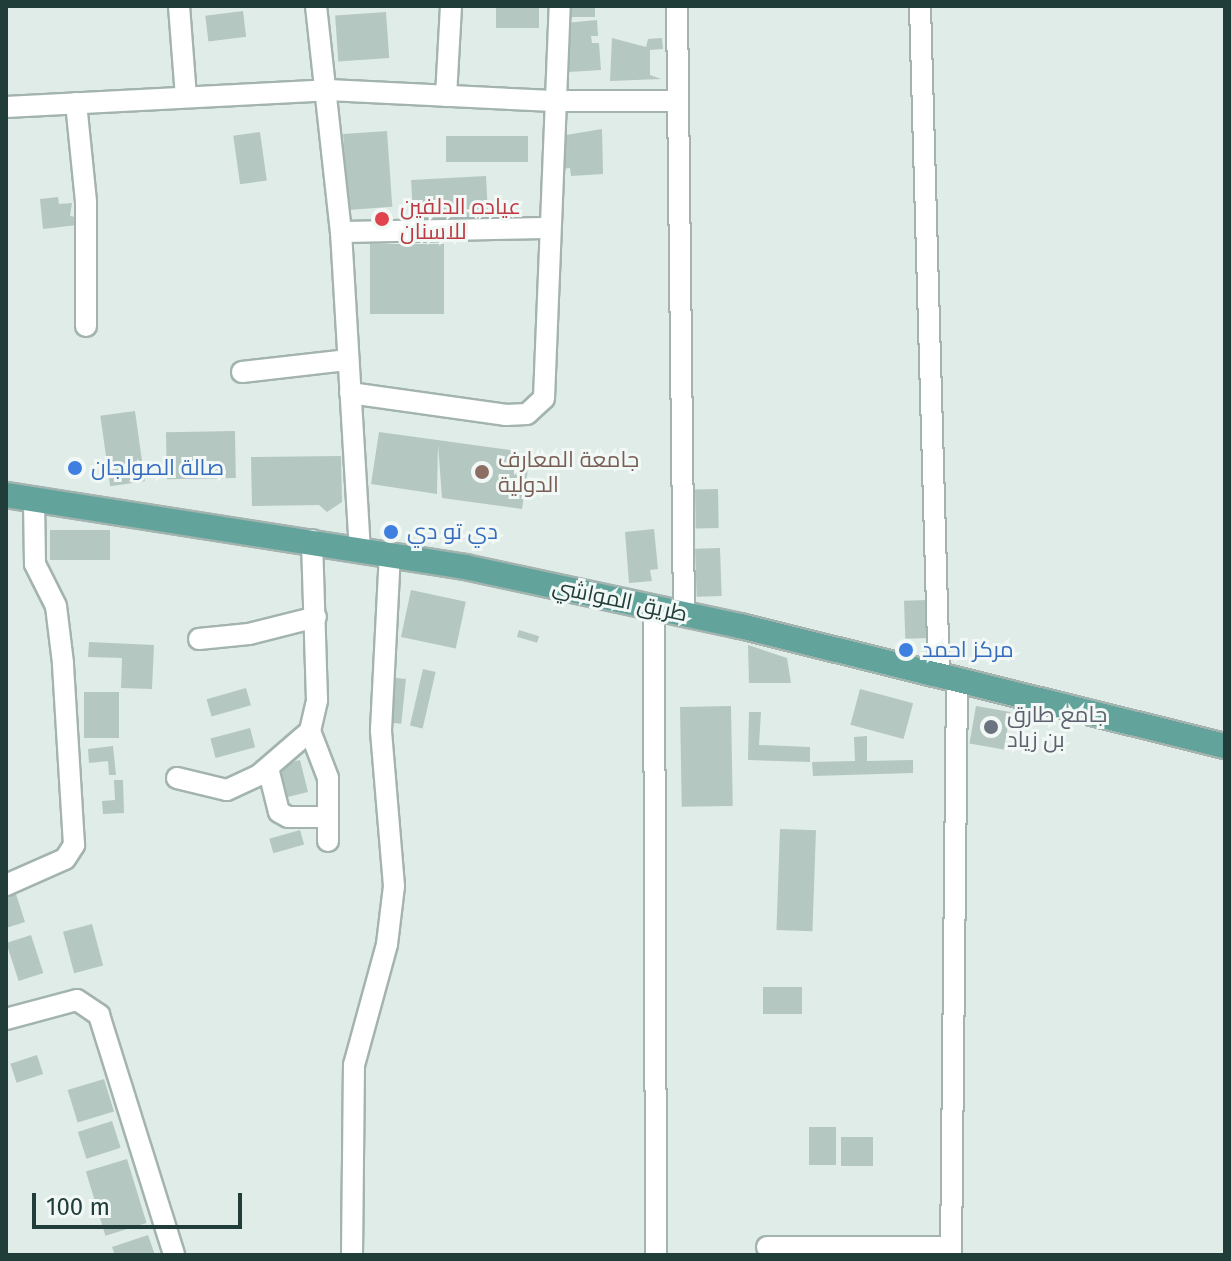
<!DOCTYPE html>
<html>
<head>
<meta charset="utf-8">
<style>
	body { margin:0 }
	#map { position:relative; width:1231px; height:1261px; overflow:hidden; background:#e0ece8; font-family:"Fira Sans",Cairo,sans-serif }
	div>[style] { position:absolute }
	[style*='--x'] { left:calc(var(--x)*1px); top:calc(var(--y)*1px); width:calc(var(--w)*1px); rotate:calc(var(--a)*1deg) }
	.building>* { inset:0; background:#b5c7c1; transform-origin:0 0 }
	.roads { filter:drop-shadow(2px 0 #a3b4b0) drop-shadow(-2px 0 #a3b4b0) drop-shadow(0 2px #a3b4b0) drop-shadow(0 -2px #a3b4b0) }
	.minor>* { height:20px; margin:-10px; padding:0 10px; transform-origin:10px; border-radius:10px; background:#fff }
	.major>* { height:24px; margin:-12px; padding:0 12px; transform-origin:12px; border-radius:12px; background:#62a49b }
	.dots>* { width:22px; height:22px; translate:-50% -50%; box-sizing:border-box; border:4px solid #f1f8f5; border-radius:50% }
	span { translate:-50% -50%; white-space:nowrap; text-align:center; line-height:1.15; -webkit-text-stroke:6px #f1f8f5; paint-order:stroke }
	.health-label { font-size:22px; color:#be3a42 }
	.left { translate:0 -50%; text-align:left }
	.education-label { font-size:22px; color:#785e54 }
	.shop-label { font-size:22px; color:#366cbe }
	.street-label { font-size:22px; color:#203d39 }
	.worship-label { font-size:22px; color:#5b616d }
	.frame { position:absolute; inset:0; border:8px solid #203d39; pointer-events:none }
	.scale { position:absolute; left:32px; top:1193px; width:210px; height:36px; box-sizing:border-box; border:4px solid #203d39; border-top:0; padding-left:10px; font-size:24px; line-height:28px; white-space:nowrap; color:#203d39; -webkit-text-stroke:6px #f1f8f5; paint-order:stroke }
</style>
</head>
<body>
<div id="map">
	<div class="building">
		<div style="left:496px;top:6px;width:43px;height:22px"></div>
		<div style="left:567px;top:6px;width:28px;height:11px"></div>
		<div style="left:243px;top:11px;width:26px;height:38px;rotate:83deg"></div>
		<div style="left:386px;top:12px;width:46px;height:51px;rotate:86deg"></div>
		<div style="clip-path:polygon(597px 20px,598px 36px,591px 36px,592px 43px,599px 43px,601px 70px,569px 72px,565px 23px)"></div>
		<div style="clip-path:polygon(612px 38px,646px 47px,648px 39px,662px 38px,663px 49px,650px 50px,650px 75px,661px 79px,610px 81px)"></div>
		<div style="clip-path:polygon(602px 129px,603px 174px,571px 176px,570px 168px,560px 169px,566px 135px)"></div>
		<div style="left:387px;top:131px;width:76px;height:44px;rotate:86deg"></div>
		<div style="left:260px;top:132px;width:49px;height:27px;rotate:82deg"></div>
		<div style="left:446px;top:136px;width:82px;height:26px"></div>
		<div style="left:486px;top:176px;width:42px;height:75px;rotate:87deg"></div>
		<div style="clip-path:polygon(58px 197px,59px 204px,72px 203px,70px 216px,76px 217px,77px 225px,43px 229px,40px 199px)"></div>
		<div style="left:370px;top:244px;width:74px;height:70px"></div>
		<div style="left:135px;top:411px;width:71px;height:35px;rotate:82deg"></div>
		<div style="left:235px;top:431px;width:47px;height:69px;rotate:89deg"></div>
		<div style="clip-path:polygon(379px 432px,517px 451px,528px 469px,522px 509px,442px 498px,438px 444px,437px 494px,371px 484px)"></div>
		<div style="clip-path:polygon(341px 456px,342px 502px,327px 512px,319px 505px,252px 506px,251px 457px)"></div>
		<div style="left:718px;top:489px;width:39px;height:23px;rotate:89deg"></div>
		<div style="clip-path:polygon(654px 529px,658px 569px,650px 570px,652px 581px,629px 583px,625px 532px)"></div>
		<div style="left:50px;top:530px;width:60px;height:30px"></div>
		<div style="left:720px;top:548px;width:48px;height:25px;rotate:88deg"></div>
		<div style="left:411px;top:590px;width:56px;height:48px;rotate:12deg"></div>
		<div style="left:927px;top:600px;width:38px;height:23px;rotate:88deg"></div>
		<div style="left:519px;top:630px;width:21px;height:7px;rotate:17deg"></div>
		<div style="clip-path:polygon(89px 642px,154px 645px,152px 689px,121px 688px,122px 658px,88px 657px)"></div>
		<div style="clip-path:polygon(748px 645px,787px 658px,791px 683px,749px 683px)"></div>
		<div style="left:423px;top:669px;width:13px;height:58px;rotate:13deg"></div>
		<div style="left:396px;top:678px;width:10px;height:45px;rotate:6deg"></div>
		<div style="left:246px;top:688px;width:18px;height:41px;rotate:74deg"></div>
		<div style="left:860px;top:689px;width:55px;height:37px;rotate:15deg"></div>
		<div style="left:84px;top:692px;width:35px;height:46px"></div>
		<div style="left:731px;top:706px;width:100px;height:51px;rotate:89deg"></div>
		<div style="left:976px;top:706px;width:35px;height:38px;rotate:10deg"></div>
		<div style="clip-path:polygon(749px 712px,761px 712px,759px 745px,810px 747px,810px 762px,748px 760px)"></div>
		<div style="left:250px;top:728px;width:20px;height:41px;rotate:75deg"></div>
		<div style="clip-path:polygon(867px 736px,867px 761px,913px 760px,913px 773px,813px 776px,812px 762px,855px 761px,854px 737px)"></div>
		<div style="clip-path:polygon(113px 746px,116px 775px,109px 775px,108px 761px,89px 763px,88px 749px)"></div>
		<div style="left:300px;top:760px;width:33px;height:27px;rotate:76deg"></div>
		<div style="clip-path:polygon(114px 780px,123px 780px,124px 813px,103px 814px,102px 801px,115px 800px)"></div>
		<div style="left:780px;top:829px;width:36px;height:101px;rotate:2deg"></div>
		<div style="left:300px;top:830px;width:15px;height:32px;rotate:74deg"></div>
		<div style="clip-path:polygon(16px 894px,25px 922px,6px 928px,6px 897px)"></div>
		<div style="left:92px;top:924px;width:43px;height:30px;rotate:75deg"></div>
		<div style="left:31px;top:935px;width:40px;height:26px;rotate:72deg"></div>
		<div style="left:763px;top:987px;width:39px;height:27px"></div>
		<div style="left:37px;top:1055px;width:20px;height:28px;rotate:72deg"></div>
		<div style="left:104px;top:1079px;width:34px;height:38px;rotate:73deg"></div>
		<div style="left:112px;top:1121px;width:28px;height:36px;rotate:72deg"></div>
		<div style="left:809px;top:1127px;width:27px;height:38px"></div>
		<div style="left:841px;top:1137px;width:32px;height:29px"></div>
		<div style="left:127px;top:1159px;width:67px;height:43px;rotate:73deg"></div>
		<div style="clip-path:polygon(148px 1235px,155px 1255px,115px 1255px,112px 1247px)"></div>
	</div>
	<div class="roads">
		<div class="minor">
			<div style="--x:179;--y:6;--w:90;--a:85.6"></div>
			<div style="--x:316;--y:6;--w:227;--a:83.7"></div>
			<div style="--x:341;--y:232;--w:318;--a:86.6"></div>
			<div style="--x:677;--y:6;--w:607;--a:89.34"></div>
			<div style="--x:920;--y:6;--w:670;--a:88.38"></div>
			<div style="--x:446;--y:96;--w:90;--a:-86.8"></div>
			<div style="--x:76;--y:103;--w:100;--a:84.2"></div>
			<div style="--x:86;--y:202;--w:124;--a:90"></div>
			<div style="--x:6;--y:107;--w:322;--a:-3"></div>
			<div style="--x:328;--y:90;--w:226;--a:2.8"></div>
			<div style="--x:554;--y:101;--w:124;--a:0"></div>
			<div style="--x:341;--y:232;--w:206;--a:-1.1"></div>
			<div style="--x:242;--y:372;--w:107;--a:-6.5"></div>
			<div style="--x:350;--y:393;--w:158;--a:8"></div>
			<div style="--x:506;--y:415;--w:21;--a:-3"></div>
			<div style="--x:527;--y:414;--w:23;--a:-43"></div>
			<div style="--x:544;--y:398;--w:392;--a:-87.7"></div>
			<div style="--x:654;--y:607;--w:648;--a:89.82"></div>
			<div style="--x:199;--y:639;--w:50;--a:-5.7"></div>
			<div style="--x:249;--y:634;--w:69;--a:-14.2"></div>
			<div style="--x:310;--y:731;--w:50;--a:69"></div>
			<div style="--x:328;--y:778;--w:63;--a:90"></div>
			<div style="--x:268;--y:768;--w:45;--a:76"></div>
			<div style="--x:279;--y:812;--w:10;--a:29"></div>
			<div style="--x:288;--y:817;--w:40;--a:0"></div>
			<div style="--x:177;--y:778;--w:51;--a:13.5"></div>
			<div style="--x:227;--y:790;--w:35;--a:-25"></div>
			<div style="--x:259;--y:775;--w:67;--a:-40.8"></div>
			<div style="--x:310;--y:731;--w:32;--a:-77"></div>
			<div style="--x:317;--y:700;--w:160;--a:-91.8"></div>
			<div style="--x:6;--y:885;--w:64;--a:-23.8"></div>
			<div style="--x:65;--y:859;--w:17;--a:-57"></div>
			<div style="--x:74;--y:845;--w:182;--a:-93.5"></div>
			<div style="--x:63;--y:663;--w:57;--a:-97"></div>
			<div style="--x:56;--y:606;--w:47;--a:-116.6"></div>
			<div style="--x:35;--y:564;--w:65;--a:-90.9"></div>
			<div style="--x:6;--y:1019;--w:73;--a:-15"></div>
			<div style="--x:77;--y:1000;--w:27;--a:34"></div>
			<div style="--x:99;--y:1015;--w:251;--a:72.6"></div>
			<div style="--x:767;--y:1247;--w:184;--a:0"></div>
			<div style="--x:352;--y:1255;--w:190;--a:-89.4"></div>
			<div style="--x:354;--y:1065;--w:125;--a:-74.7"></div>
			<div style="--x:387;--y:944;--w:58;--a:-83.1"></div>
			<div style="--x:394;--y:886;--w:157;--a:-94.8"></div>
			<div style="--x:381;--y:730;--w:176;--a:-87.1"></div>
			<div style="--x:951;--y:1255;--w:575;--a:-89.4"></div>
		</div>
		<div class="major">
			<div style="--x:6;--y:495;--w:465;--a:8.9"></div>
			<div style="--x:465;--y:567;--w:281;--a:12.1"></div>
			<div style="--x:740;--y:626;--w:500;--a:13.9"></div>
		</div>
	</div>
	<div class="dots">
		<div style="left:382px;top:219px;background:#e0444e"></div>
		<div style="left:75px;top:468px;background:#3f7fe0"></div>
		<div style="left:482px;top:472px;background:#8d6e63"></div>
		<div style="left:391px;top:532px;background:#3f7fe0"></div>
		<div style="left:906px;top:650px;background:#3f7fe0"></div>
		<div style="left:991px;top:727px;background:#6b7280"></div>
	</div>
	<div class="health-label">
		<span class="left" style="left:400px;top:219px">عياده الدلفين<br>للاسنان</span>
	</div>
	<div class="education-label">
		<span class="left" style="left:498px;top:472px">جامعة المعارف<br>الدولية</span>
	</div>
	<div class="shop-label">
		<span class="left" style="left:91px;top:468px">صالة الصولجان</span>
		<span class="left" style="left:407px;top:532px">دي تو دي</span>
		<span class="left" style="left:922px;top:650px">مركز احمد</span>
	</div>
	<div class="street-label">
		<span style="left:620px;top:600px;rotate:12deg">طريق المواشي</span>
	</div>
	<div class="worship-label">
		<span class="left" style="left:1007px;top:727px">جامع طارق<br>بن زياد</span>
	</div>
	<div class="frame"></div>
	<div class="scale">100 m</div>
</div>
</body>
</html>
